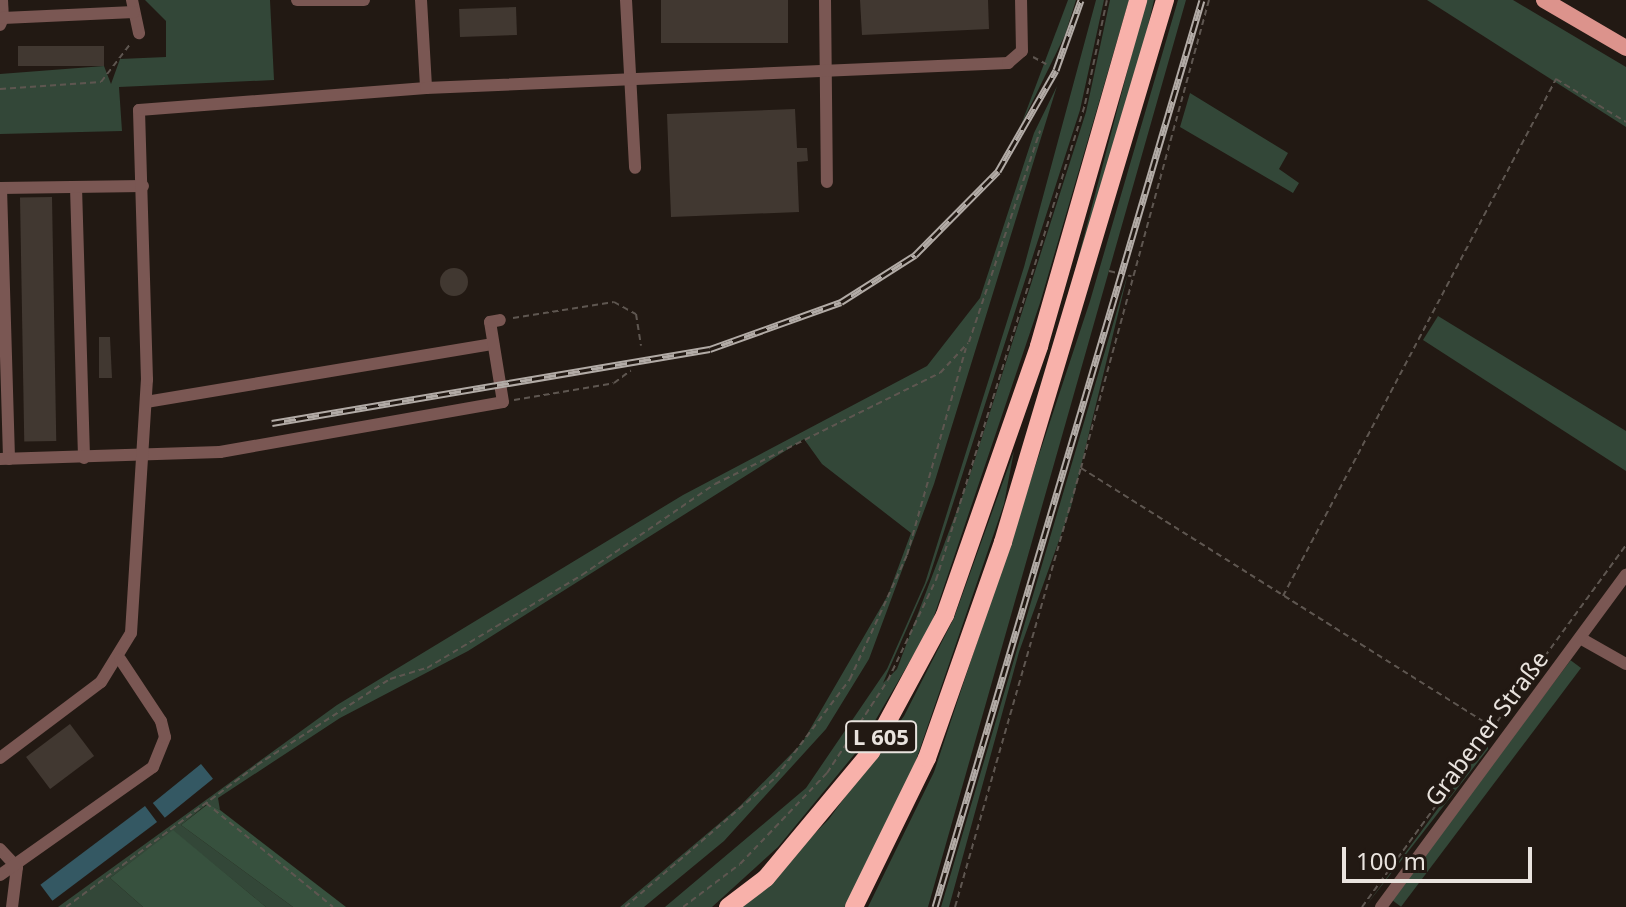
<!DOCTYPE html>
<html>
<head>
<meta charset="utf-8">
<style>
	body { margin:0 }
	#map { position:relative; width:1626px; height:907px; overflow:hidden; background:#221913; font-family:"Noto Sans",sans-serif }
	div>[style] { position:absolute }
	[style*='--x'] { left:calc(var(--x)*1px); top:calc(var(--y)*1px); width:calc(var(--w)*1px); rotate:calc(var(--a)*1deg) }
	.green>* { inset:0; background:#334738; transform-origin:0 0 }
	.forest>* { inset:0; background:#37513e }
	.water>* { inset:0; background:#345863; transform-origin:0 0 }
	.building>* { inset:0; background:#413831; transform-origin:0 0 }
	.round { border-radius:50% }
	.path>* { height:2px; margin-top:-1px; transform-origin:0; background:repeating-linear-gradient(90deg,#5e5650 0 6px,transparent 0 10px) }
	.minor>* { height:12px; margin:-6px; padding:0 6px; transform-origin:6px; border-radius:6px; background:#7a5753 }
	.major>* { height:16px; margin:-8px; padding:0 8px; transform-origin:8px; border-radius:8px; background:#dc938c }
	.highway>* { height:18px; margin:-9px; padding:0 9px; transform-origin:9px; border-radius:9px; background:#f8b1aa }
	.rail>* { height:7px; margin-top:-3.5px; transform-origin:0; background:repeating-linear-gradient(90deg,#221913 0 12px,#b2aba6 0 24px); box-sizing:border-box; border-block:2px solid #b2aba6 }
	span { translate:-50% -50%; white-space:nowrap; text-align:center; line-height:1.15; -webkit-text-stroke:7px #221913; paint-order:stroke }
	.shield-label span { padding:2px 6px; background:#221913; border:2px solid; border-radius:6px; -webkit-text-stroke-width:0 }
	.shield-label { font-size:22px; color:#e9e3de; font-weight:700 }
	.street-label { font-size:24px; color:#e9e3de }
	.scale { position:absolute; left:1342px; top:847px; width:190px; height:36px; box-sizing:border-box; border:4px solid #e9e3de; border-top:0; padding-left:10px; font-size:24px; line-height:28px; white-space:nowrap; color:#e9e3de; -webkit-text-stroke:6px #221913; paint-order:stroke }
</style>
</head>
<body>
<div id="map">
	<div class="green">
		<div style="clip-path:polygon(145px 0,270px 0,274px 80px,119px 87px,122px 131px,0 134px,0 74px,104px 66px,111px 84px,120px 59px,166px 57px,166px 21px)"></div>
		<div style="clip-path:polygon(1068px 0,1076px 0,1065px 35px,1021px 125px)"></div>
		<div style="clip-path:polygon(1096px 0,1104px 0,1080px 110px,929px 578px,883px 683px,897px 669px,968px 481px,1086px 112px,1110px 0,1129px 0,1040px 303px,931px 625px,858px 750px,778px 847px,712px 907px,665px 907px,806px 788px,887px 669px,925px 583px,1024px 267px)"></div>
		<div style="clip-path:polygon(1146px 0,1154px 0,1138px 69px,1061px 324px)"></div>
		<div style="clip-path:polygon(1178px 0,1186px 0,928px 907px,868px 907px,934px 772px,1090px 301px)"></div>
		<div style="clip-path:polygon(1427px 0,1513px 0,1626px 67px,1626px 127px)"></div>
		<div style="clip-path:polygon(1057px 86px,934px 484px,869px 659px,826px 729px,724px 841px,644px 907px,620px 907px,740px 806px,802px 743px,888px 595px,911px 533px,822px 464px,804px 439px,468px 651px,340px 718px,218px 798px,220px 810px,207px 804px,181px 825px,293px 907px,266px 907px,173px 831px,110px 878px,143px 907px,58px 907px,337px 705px,683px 495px,927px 366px,980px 298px,1034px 133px)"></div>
		<div style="clip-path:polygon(1190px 93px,1288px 153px,1279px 169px,1299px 183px,1293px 193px,1180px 127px)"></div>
		<div style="clip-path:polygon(1128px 273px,1071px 507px,1019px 652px,949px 907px,941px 907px)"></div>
		<div style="clip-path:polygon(1438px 316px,1626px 431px,1626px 471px,1423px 340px)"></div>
		<div style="clip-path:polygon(1014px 451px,1004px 504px,902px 801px,845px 907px,742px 907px,829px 819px,904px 716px,954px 618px)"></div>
		<div style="left:1581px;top:668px;width:299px;height:13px;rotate:127deg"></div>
		<div style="clip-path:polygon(1488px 740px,1488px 749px,1365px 907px,1420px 833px)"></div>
	</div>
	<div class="forest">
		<div style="clip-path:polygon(208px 804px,220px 810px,346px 907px,293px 907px,181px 825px)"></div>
		<div style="clip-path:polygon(173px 830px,266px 907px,143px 907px,110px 878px)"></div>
	</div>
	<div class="water">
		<div style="left:201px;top:764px;width:19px;height:62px;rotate:51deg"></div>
		<div style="left:145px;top:806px;width:20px;height:131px;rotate:53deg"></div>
	</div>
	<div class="building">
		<div style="left:661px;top:0;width:127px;height:43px"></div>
		<div style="clip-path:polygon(860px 0,988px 0,989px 29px,862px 35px)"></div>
		<div style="left:516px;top:7px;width:28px;height:57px;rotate:88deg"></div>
		<div style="left:104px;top:46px;width:20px;height:86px;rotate:90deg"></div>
		<div style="clip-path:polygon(795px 109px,797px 148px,807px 148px,808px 161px,797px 162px,799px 212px,671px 217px,667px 114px)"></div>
		<div style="left:52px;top:197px;width:244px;height:32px;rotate:89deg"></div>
		<div class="round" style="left:440px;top:268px;width:28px;height:28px"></div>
		<div style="clip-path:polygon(99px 337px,110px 337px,112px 378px,99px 378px)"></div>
		<div style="left:70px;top:724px;width:40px;height:55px;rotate:53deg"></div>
	</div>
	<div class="path">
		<div style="--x:1209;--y:0;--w:485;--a:105.3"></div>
		<div style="--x:1081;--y:468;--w:486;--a:32.2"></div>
		<div style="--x:1033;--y:57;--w:15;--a:28"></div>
		<div style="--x:0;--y:89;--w:101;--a:-4"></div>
		<div style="--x:101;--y:82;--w:49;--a:-52.4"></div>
		<div style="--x:1109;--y:271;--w:23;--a:13"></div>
		<div style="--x:513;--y:318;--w:102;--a:-9"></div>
		<div style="--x:614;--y:302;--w:25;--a:29"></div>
		<div style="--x:636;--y:314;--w:32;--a:81"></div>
		<div style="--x:969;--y:342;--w:223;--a:-71.4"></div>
		<div style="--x:514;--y:400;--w:101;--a:-9.6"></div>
		<div style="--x:614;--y:383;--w:21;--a:-37"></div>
		<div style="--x:1283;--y:596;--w:585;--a:-62.16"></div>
		<div style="--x:1556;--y:79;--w:82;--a:31.6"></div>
		<div style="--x:206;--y:803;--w:164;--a:39.3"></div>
		<div style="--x:66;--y:907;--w:238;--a:-36.6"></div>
		<div style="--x:257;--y:765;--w:158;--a:-32.9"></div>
		<div style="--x:390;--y:679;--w:39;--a:-17"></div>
		<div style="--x:427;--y:668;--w:181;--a:-31"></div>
		<div style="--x:582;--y:575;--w:161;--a:-34.4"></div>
		<div style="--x:715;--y:484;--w:251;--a:-26.3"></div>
		<div style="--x:940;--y:373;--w:41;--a:-47"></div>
		<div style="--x:625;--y:907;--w:199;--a:-40.7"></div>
		<div style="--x:776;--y:777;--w:123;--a:-52.9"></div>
		<div style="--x:850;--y:679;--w:136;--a:-65.3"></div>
		<div style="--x:907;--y:555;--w:215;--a:-74.1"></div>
		<div style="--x:683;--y:907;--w:71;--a:-37"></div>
		<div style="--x:740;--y:864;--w:126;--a:-46.3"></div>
		<div style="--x:827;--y:773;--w:111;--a:-56.7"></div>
		<div style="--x:888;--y:680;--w:111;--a:-64.4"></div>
		<div style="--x:936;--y:580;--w:499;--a:-72.6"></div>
		<div style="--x:1085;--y:104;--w:106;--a:-78.1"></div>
		<div style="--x:955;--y:907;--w:456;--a:-74"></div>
		<div style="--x:1362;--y:907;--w:448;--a:-53.9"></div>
	</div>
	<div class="minor">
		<div style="--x:2;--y:0;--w:18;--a:87"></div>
		<div style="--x:132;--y:0;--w:34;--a:78"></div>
		<div style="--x:297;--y:0;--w:67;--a:0"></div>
		<div style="--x:421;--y:0;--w:88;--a:86.7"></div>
		<div style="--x:626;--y:0;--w:168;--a:86.9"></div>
		<div style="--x:825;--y:0;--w:182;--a:89.4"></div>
		<div style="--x:0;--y:25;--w:8;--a:-67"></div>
		<div style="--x:3;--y:18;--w:131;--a:-2.6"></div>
		<div style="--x:76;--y:187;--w:271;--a:88.3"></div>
		<div style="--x:0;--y:188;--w:143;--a:-0.8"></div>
		<div style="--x:1;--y:188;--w:271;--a:88.3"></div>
		<div style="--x:146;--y:402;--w:352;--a:-9.5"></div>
		<div style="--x:0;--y:459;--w:220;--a:-1.8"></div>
		<div style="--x:220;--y:452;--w:287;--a:-10"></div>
		<div style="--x:503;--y:402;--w:81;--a:-99.2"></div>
		<div style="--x:490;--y:322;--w:10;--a:-11"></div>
		<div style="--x:1580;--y:638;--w:53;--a:29.5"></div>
		<div style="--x:0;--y:758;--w:126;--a:-37"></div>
		<div style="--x:101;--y:682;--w:57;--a:-58.5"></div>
		<div style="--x:131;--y:633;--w:254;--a:-86.4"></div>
		<div style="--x:147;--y:380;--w:270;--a:-91.7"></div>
		<div style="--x:139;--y:110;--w:288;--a:-4.4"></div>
		<div style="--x:426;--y:88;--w:583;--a:-2.46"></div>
		<div style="--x:1008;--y:63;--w:18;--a:-41"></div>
		<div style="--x:1022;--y:51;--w:51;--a:-91.1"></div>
		<div style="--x:0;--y:849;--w:25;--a:47"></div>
		<div style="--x:17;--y:867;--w:40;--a:97.1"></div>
		<div style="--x:0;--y:875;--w:187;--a:-35.2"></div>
		<div style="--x:153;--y:767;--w:32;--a:-68"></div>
		<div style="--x:165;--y:737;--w:16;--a:-104"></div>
		<div style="--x:161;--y:721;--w:74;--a:-123.5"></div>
		<div style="--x:1381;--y:907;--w:413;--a:-53.6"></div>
	</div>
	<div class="major">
		<div style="--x:1544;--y:0;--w:95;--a:30.3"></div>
	</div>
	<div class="highway">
		<div style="--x:728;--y:907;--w:48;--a:-37.3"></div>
		<div style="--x:766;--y:878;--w:164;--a:-50.2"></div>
		<div style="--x:871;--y:752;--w:156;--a:-61.6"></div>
		<div style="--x:945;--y:615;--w:285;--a:-70.7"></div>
		<div style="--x:1039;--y:346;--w:360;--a:-74"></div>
		<div style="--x:854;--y:907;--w:166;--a:-63.9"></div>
		<div style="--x:927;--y:758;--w:229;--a:-70.6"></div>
		<div style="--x:1003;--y:542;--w:566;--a:-73.36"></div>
	</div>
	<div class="rail">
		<div style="--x:272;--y:423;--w:444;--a:-9.6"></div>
		<div style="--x:710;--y:349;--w:139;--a:-19.7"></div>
		<div style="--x:841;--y:302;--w:88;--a:-32.4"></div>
		<div style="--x:915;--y:255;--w:118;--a:-45.3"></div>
		<div style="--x:998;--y:171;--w:116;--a:-60.1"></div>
		<div style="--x:1056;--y:70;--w:74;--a:-70.3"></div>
		<div style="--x:935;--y:907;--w:945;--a:-73.6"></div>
	</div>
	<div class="shield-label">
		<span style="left:881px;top:737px">L 605</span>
	</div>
	<div class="street-label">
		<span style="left:1486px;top:728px;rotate:-53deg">Grabener Straße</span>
	</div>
	<div class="scale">100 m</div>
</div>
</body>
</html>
